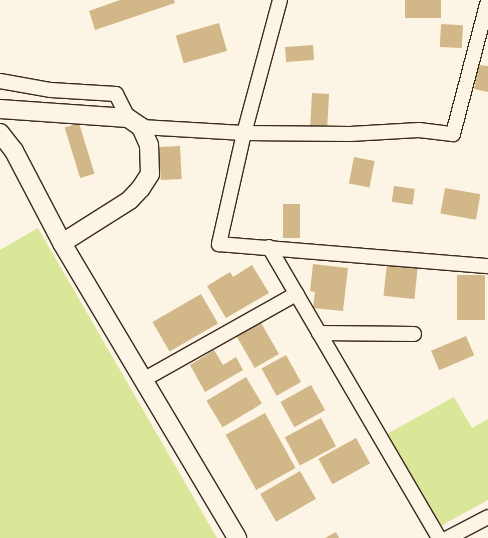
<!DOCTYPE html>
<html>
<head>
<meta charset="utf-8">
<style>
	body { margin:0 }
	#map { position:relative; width:488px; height:538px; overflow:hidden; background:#fcf5e5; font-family:Sriracha,sans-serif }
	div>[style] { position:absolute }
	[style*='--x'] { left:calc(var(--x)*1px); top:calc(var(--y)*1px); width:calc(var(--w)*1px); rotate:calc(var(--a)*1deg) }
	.green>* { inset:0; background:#dae698 }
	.building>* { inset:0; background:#d2b788; transform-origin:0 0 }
	.roads { filter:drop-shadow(1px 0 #3b2a1e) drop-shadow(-1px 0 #3b2a1e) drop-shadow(0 1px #3b2a1e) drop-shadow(0 -1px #3b2a1e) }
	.minor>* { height:14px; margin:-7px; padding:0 7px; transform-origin:7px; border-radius:7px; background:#fcf5e5 }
	.tertiary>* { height:18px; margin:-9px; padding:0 9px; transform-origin:9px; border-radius:9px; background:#fcf5e5 }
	span { translate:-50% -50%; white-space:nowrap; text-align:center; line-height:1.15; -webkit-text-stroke:4px #fcf5e5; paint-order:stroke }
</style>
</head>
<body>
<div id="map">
	<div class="green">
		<div style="clip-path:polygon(38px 228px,217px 538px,0 538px,0 250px)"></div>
		<div style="clip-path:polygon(454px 397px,472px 428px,488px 419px,488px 500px,439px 527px,387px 434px)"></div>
	</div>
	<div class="building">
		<div style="clip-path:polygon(120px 0,174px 0,175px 3px,95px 30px,89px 11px)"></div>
		<div style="left:405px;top:0;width:36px;height:18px"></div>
		<div style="left:219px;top:23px;width:29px;height:45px;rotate:74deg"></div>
		<div style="left:441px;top:24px;width:22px;height:23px;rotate:3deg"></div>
		<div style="left:313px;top:45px;width:15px;height:28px;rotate:86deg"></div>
		<div style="clip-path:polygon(479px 65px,488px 66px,488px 92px,474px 89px)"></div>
		<div style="left:312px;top:93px;width:17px;height:33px;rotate:3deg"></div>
		<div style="left:79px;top:123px;width:53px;height:15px;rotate:73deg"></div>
		<div style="left:180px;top:146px;width:33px;height:21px;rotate:87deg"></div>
		<div style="left:354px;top:157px;width:21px;height:27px;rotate:11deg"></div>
		<div style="left:394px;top:186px;width:21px;height:16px;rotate:8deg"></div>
		<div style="left:445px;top:188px;width:36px;height:26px;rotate:10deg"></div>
		<div style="left:283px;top:204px;width:17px;height:34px"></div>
		<div style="left:387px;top:263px;width:31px;height:33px;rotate:6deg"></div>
		<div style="clip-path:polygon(313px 264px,348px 268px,343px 311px,313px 308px,315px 292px,310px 291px)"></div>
		<div style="clip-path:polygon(252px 265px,269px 293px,226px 318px,207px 286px,230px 272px,233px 277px)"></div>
		<div style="left:457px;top:275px;width:28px;height:45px"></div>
		<div style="left:201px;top:294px;width:34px;height:56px;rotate:60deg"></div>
		<div style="left:260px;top:321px;width:38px;height:28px;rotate:60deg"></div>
		<div style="left:466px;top:336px;width:21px;height:38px;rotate:67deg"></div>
		<div style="clip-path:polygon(214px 350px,223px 365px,236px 357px,243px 370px,205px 392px,190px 365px)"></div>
		<div style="left:286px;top:355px;width:31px;height:28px;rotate:61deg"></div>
		<div style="left:246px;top:377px;width:31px;height:46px;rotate:59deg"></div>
		<div style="left:311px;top:385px;width:29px;height:35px;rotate:61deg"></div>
		<div style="left:265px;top:413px;width:63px;height:45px;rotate:61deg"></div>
		<div style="left:321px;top:418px;width:32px;height:41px;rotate:62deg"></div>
		<div style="left:356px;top:438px;width:29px;height:43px;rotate:61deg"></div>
		<div style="left:300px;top:471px;width:32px;height:46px;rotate:60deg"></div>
		<div style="clip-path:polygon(336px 532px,339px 538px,325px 538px)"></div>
	</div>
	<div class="roads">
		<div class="minor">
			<div style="--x:280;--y:0;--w:138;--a:105.1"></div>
			<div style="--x:244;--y:133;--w:114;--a:102.7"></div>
			<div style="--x:219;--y:244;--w:270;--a:4.7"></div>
			<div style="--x:0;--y:81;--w:52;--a:10"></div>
			<div style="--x:51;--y:90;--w:65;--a:3.5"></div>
			<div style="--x:116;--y:94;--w:27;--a:63"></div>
			<div style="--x:141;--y:127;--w:103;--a:3.3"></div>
			<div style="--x:244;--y:133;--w:106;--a:0.5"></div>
			<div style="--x:350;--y:134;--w:69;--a:-3.3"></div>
			<div style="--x:419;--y:130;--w:34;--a:7"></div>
			<div style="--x:453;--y:134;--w:138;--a:-75.3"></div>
			<div style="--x:269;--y:247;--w:337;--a:59.7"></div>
			<div style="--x:319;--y:333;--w:95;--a:0.6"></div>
			<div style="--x:143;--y:380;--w:176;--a:-29.3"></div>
			<div style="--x:448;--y:538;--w:45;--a:-27.7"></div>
		</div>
		<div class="tertiary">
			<div style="--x:0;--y:109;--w:128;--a:4"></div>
			<div style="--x:128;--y:118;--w:16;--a:35"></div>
			<div style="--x:141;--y:127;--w:20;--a:66"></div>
			<div style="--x:149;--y:145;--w:29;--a:88"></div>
			<div style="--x:150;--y:174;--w:17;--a:123"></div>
			<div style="--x:141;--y:188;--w:16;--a:133"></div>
			<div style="--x:130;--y:200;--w:80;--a:147.7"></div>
			<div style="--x:62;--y:243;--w:343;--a:59.3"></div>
			<div style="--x:0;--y:133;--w:23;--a:52"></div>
			<div style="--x:14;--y:151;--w:104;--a:62.4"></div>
		</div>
	</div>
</div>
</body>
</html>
